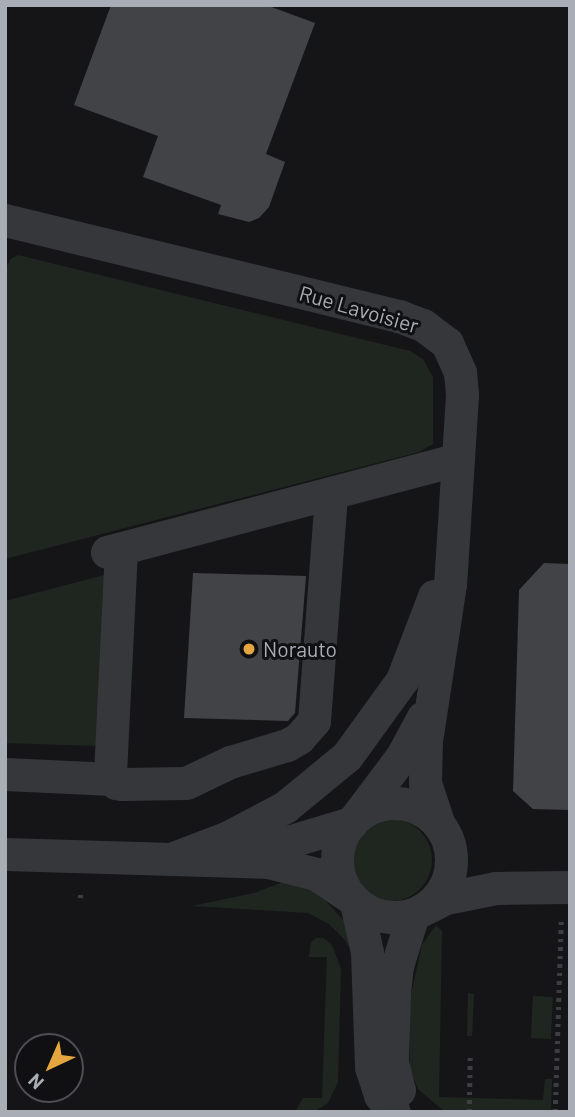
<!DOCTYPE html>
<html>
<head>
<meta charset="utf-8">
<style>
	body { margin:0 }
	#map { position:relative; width:575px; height:1117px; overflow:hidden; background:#151517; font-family:Barlow,sans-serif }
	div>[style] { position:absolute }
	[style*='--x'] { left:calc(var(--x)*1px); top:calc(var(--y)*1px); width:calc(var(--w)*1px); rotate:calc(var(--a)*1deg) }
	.green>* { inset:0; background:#1f2620; transform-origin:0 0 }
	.round { border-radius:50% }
	.building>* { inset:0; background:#424347 }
	.path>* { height:4.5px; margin-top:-2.25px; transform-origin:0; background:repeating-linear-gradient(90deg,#3c3e42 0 3.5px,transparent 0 8.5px) }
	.minor>* { height:33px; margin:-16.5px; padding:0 16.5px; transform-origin:16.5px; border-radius:16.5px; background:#36373b }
	.minor>.ring { margin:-16.5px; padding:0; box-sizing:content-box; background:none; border:33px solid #36373b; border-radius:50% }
	.dots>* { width:19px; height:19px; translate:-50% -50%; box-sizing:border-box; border:4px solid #101012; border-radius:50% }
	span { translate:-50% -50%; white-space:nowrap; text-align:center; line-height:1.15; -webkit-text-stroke:6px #101012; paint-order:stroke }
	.street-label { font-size:21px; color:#a8adb6 }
	.poi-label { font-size:21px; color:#a8adb6 }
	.left { translate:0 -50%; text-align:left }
	.frame { position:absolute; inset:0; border:7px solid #a8adb6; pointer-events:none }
	.north { position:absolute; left:14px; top:1033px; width:70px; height:70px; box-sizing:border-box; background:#101012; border:2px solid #4d4f54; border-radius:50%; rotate:224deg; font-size:19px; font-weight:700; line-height:28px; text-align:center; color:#a8adb6 }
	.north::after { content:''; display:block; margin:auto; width:24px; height:32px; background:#e5a63f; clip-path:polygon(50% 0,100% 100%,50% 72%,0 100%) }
</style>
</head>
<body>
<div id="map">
	<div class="green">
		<div style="clip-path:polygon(18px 255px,410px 351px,423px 359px,433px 377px,433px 444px,419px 452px,5px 559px,5px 269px,11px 259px)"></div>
		<div style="clip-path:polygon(108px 574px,97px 746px,5px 743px,5px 601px)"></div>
		<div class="round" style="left:350px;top:819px;width:82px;height:82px"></div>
		<div style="clip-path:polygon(283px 882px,300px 883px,325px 900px,344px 921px,352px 952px,345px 940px,329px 924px,308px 913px,192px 906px,254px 893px)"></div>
		<div style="clip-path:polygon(436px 925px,442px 931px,439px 1097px,543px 1100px,545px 1079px,552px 1079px,551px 1112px,445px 1112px,418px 1089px,410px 1069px,410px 999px,422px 945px)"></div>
		<div style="clip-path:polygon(316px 938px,323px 938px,332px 945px,341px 969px,338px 1082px,328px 1103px,314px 1112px,295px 1112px,303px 1098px,322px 1098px,327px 957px,309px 957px,311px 942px)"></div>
		<div style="clip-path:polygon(468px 993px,474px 994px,472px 1036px,467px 1036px)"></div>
		<div style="left:533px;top:996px;width:20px;height:42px;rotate:3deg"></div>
	</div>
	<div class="building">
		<div style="clip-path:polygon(111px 5px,266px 5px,315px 23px,266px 154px,285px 162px,269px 207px,259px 218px,249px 222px,218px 214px,221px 205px,143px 177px,158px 136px,74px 105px)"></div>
		<div style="clip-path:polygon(544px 563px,570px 564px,570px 810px,533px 809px,513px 791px,519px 590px)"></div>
		<div style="clip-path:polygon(193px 573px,306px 576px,295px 713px,288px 721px,184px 718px)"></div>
	</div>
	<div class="path">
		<div style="--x:80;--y:898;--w:7;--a:-82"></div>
		<div style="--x:469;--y:1112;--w:58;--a:-89"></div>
		<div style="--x:555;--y:1112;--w:193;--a:-88.2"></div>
	</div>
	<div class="minor">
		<div style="--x:5;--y:220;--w:406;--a:13.7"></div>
		<div style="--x:399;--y:316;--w:26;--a:21"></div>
		<div style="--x:423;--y:325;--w:30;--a:37"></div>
		<div style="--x:447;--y:343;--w:32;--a:66"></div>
		<div style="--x:460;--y:372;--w:23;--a:85"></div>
		<div style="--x:462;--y:395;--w:189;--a:93.6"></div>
		<div style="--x:450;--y:584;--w:159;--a:98.7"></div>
		<div style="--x:426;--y:741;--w:42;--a:91.4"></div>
		<div style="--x:425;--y:783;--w:44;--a:71.6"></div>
		<div style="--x:121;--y:549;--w:225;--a:92.8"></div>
		<div style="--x:110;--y:774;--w:11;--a:56"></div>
		<div style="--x:116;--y:783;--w:5;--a:11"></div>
		<div style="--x:121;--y:784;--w:65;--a:-0.9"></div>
		<div style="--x:186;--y:783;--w:49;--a:-25.5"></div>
		<div style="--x:230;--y:762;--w:59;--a:-16.6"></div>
		<div style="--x:287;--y:745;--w:14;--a:-30"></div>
		<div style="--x:299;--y:738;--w:23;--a:-49"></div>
		<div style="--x:314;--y:721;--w:229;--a:-85.7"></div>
		<div style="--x:107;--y:552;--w:363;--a:-14.8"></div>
		<div style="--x:5;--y:774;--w:107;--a:2.7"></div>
		<div class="ring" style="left:337px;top:803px;width:81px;height:81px"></div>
		<div style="--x:357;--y:816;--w:75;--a:-53.1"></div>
		<div style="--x:402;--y:756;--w:44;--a:-61.7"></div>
		<div style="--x:243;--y:850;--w:49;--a:-10.6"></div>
		<div style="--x:291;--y:841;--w:63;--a:-16.7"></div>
		<div style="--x:5;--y:854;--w:263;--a:1.7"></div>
		<div style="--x:268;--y:862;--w:49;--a:14"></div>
		<div style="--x:316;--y:874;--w:40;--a:34"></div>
		<div style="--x:171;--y:859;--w:59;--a:-20.9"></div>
		<div style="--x:226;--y:838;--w:67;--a:-27.7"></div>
		<div style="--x:285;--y:807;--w:80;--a:-39.4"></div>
		<div style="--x:347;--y:756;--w:94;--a:-54.1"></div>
		<div style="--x:402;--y:680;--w:90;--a:-69.1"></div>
		<div style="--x:356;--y:903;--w:50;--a:77.3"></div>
		<div style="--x:367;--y:952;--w:115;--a:88"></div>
		<div style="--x:371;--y:1067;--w:29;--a:72"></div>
		<div style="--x:380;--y:1095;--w:22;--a:51"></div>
		<div style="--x:428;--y:907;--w:20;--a:-27"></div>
		<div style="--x:446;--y:898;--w:51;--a:-11.3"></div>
		<div style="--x:496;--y:888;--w:74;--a:-0.8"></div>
		<div style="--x:399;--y:1090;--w:30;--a:-104"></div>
		<div style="--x:392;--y:1061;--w:68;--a:-88.3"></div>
		<div style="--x:394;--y:993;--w:27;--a:-84"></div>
		<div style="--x:397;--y:966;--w:54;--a:-72.9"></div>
	</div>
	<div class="dots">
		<div style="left:249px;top:649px;background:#e5a63f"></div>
	</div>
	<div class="street-label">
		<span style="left:359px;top:309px;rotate:16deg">Rue Lavoisier</span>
	</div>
	<div class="poi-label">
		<span class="left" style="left:263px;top:649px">Norauto</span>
	</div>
	<div class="frame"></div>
	<div class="north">N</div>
</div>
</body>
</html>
